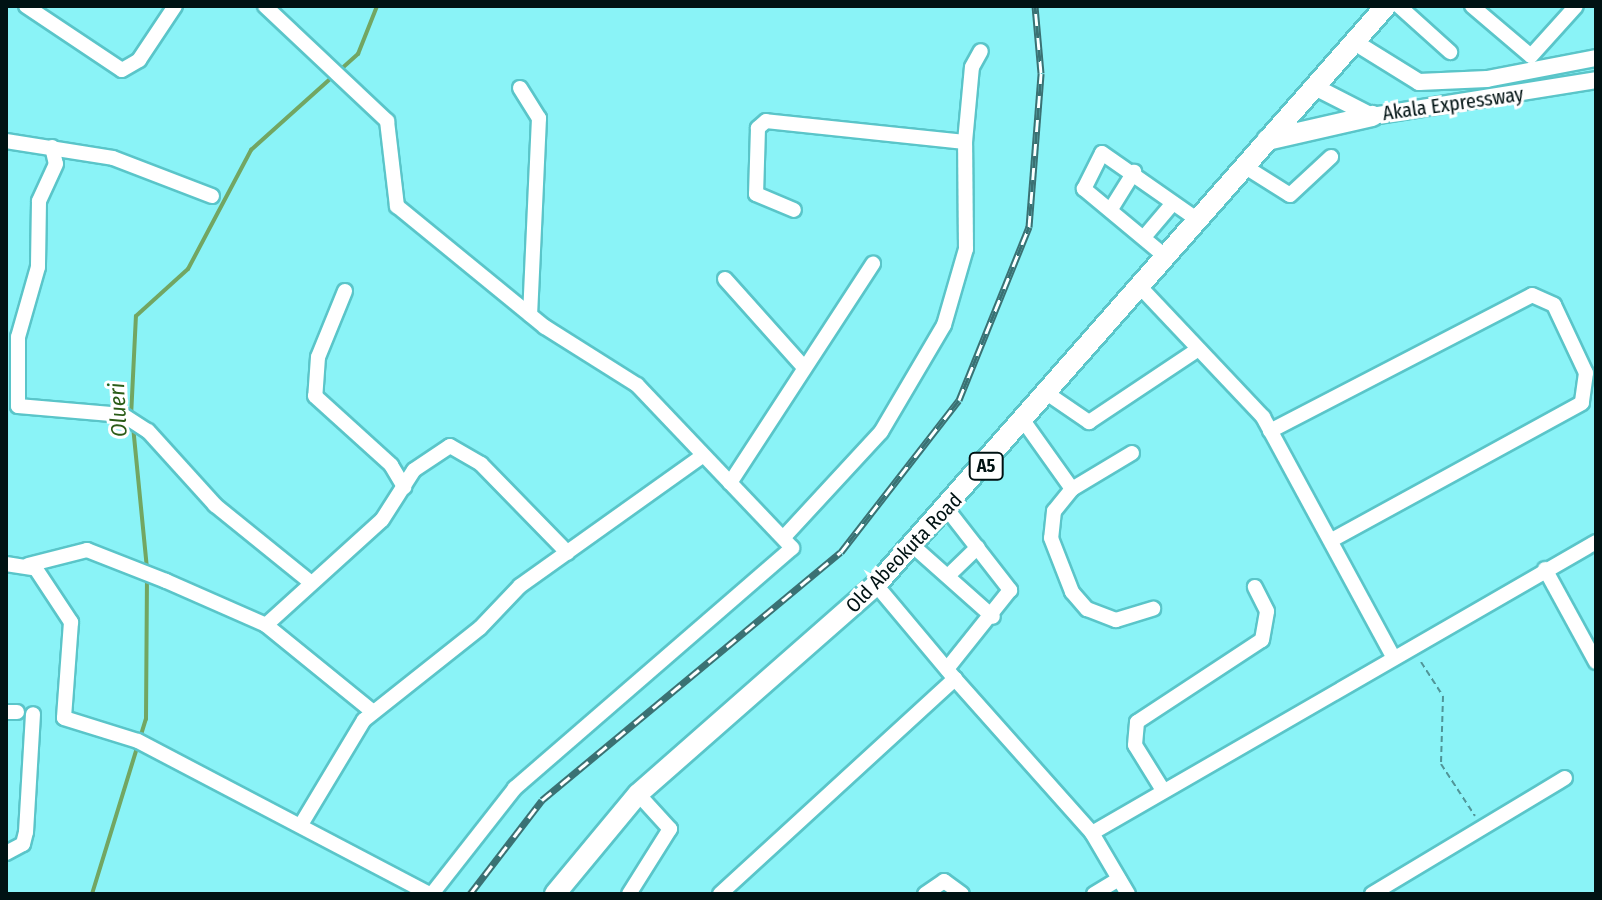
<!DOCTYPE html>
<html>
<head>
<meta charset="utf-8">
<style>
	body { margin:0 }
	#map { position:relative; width:1602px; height:900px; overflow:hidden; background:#8af3f7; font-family:"Fira Sans Condensed",sans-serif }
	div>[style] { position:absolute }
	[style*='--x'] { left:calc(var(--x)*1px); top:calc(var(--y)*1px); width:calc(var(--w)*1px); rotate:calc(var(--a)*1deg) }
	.stream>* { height:4px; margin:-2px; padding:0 2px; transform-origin:2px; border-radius:2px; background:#72a662 }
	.path>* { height:2px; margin-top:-1px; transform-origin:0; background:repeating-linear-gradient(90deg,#509598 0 6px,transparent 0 10px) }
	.roads { filter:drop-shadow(2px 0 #5ac5c9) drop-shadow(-2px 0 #5ac5c9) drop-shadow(0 2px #5ac5c9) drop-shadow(0 -2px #5ac5c9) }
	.minor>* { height:14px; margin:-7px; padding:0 7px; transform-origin:7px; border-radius:7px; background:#fff }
	.major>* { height:16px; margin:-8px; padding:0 8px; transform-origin:8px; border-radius:8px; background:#fff }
	.highway>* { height:20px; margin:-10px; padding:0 10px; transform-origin:10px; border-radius:10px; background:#fff }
	.rail>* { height:7px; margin-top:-3.5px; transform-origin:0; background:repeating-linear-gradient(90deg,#fff 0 12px,#3a7173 0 24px); box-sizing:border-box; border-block:2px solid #3a7173 }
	span { translate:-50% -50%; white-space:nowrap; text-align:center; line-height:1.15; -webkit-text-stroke:6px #fff; paint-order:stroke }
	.shield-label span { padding:2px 6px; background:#fff; border:2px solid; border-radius:6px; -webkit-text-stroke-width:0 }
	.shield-label { font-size:18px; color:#001213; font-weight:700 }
	.street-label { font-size:20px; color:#001213 }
	.water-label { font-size:22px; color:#2a5c16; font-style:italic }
	.frame { position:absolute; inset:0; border:8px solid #001213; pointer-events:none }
</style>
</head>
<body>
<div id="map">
	<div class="stream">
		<div style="--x:131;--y:417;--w:101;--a:-87.2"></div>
		<div style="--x:136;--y:316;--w:70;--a:-42.1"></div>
		<div style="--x:188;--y:269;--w:135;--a:-62.1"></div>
		<div style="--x:251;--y:150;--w:144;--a:-41.9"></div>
		<div style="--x:358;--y:54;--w:52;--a:-68.4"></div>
		<div style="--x:133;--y:426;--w:143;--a:84.4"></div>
		<div style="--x:92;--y:894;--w:183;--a:-72.9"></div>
		<div style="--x:146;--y:719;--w:142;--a:-89.6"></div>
	</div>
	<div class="path">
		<div style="--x:1421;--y:662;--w:40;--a:57.1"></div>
		<div style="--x:1443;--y:696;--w:68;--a:91.7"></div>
		<div style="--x:1441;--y:764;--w:62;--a:56.8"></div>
	</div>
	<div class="roads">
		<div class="minor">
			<div style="--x:26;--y:6;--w:115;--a:33.7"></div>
			<div style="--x:122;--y:70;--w:20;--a:-30"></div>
			<div style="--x:139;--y:60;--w:65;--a:-56.3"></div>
			<div style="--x:265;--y:6;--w:168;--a:43.3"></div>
			<div style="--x:387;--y:121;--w:86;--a:83.3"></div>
			<div style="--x:397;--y:206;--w:191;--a:39.3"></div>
			<div style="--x:545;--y:327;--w:109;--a:32.2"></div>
			<div style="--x:637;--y:385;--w:225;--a:46.4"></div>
			<div style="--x:792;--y:548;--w:367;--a:139.1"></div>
			<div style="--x:515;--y:788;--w:135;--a:128.1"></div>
			<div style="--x:1399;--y:6;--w:69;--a:42"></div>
			<div style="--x:1472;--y:6;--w:77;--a:40.3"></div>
			<div style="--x:1531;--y:56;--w:67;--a:-48"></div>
			<div style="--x:520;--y:88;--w:36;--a:58"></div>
			<div style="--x:539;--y:118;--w:197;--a:92.6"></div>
			<div style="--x:6;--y:141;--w:108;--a:9"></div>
			<div style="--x:113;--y:158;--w:106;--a:21"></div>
			<div style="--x:965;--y:142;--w:75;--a:-84.7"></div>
			<div style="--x:972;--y:67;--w:18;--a:-61"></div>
			<div style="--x:52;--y:147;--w:17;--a:77"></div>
			<div style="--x:56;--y:164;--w:41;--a:114.7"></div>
			<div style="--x:39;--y:201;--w:66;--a:90.9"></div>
			<div style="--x:38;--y:267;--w:73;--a:105.9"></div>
			<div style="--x:18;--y:337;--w:69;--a:90"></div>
			<div style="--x:18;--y:406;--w:105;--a:4.9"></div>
			<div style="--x:123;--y:415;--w:30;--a:33"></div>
			<div style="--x:148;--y:431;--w:100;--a:47.8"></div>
			<div style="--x:215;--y:505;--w:122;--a:39"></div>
			<div style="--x:1244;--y:166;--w:54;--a:32.2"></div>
			<div style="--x:1290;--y:195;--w:56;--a:-42.8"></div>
			<div style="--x:1111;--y:209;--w:44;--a:-58.1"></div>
			<div style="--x:1145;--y:236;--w:43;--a:-49.7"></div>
			<div style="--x:1166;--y:257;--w:107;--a:-140.3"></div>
			<div style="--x:1084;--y:189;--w:40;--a:-63.4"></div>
			<div style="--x:1102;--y:153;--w:117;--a:34.9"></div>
			<div style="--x:725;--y:279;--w:114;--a:48.2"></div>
			<div style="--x:1143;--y:290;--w:175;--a:46.6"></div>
			<div style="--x:1263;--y:417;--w:271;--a:61.5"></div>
			<div style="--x:345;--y:291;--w:71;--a:112.2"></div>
			<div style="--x:318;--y:357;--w:39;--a:94"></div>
			<div style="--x:315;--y:396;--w:103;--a:42.2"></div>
			<div style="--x:391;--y:465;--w:26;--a:59"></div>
			<div style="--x:1048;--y:394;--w:50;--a:34.3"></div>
			<div style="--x:1089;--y:422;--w:126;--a:-33.7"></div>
			<div style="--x:1025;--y:423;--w:81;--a:54.5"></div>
			<div style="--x:1270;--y:431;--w:295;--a:-27.4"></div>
			<div style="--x:1532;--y:295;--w:24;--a:24"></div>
			<div style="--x:1554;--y:305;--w:75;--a:64.8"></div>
			<div style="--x:1586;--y:373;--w:30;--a:98"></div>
			<div style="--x:1582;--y:403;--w:285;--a:151.3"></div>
			<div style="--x:1132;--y:453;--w:70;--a:149"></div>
			<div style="--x:1072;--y:489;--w:28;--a:129"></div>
			<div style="--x:1054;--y:511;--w:27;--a:96"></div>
			<div style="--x:1051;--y:538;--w:58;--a:68.7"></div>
			<div style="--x:1072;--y:592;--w:23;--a:49"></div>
			<div style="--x:1087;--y:609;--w:31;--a:21"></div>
			<div style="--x:1116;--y:620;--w:39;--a:-17"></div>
			<div style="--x:730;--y:483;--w:262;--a:-56.9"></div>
			<div style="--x:947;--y:509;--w:103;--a:52.1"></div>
			<div style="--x:1010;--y:590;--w:101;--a:128.6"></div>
			<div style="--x:784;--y:537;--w:143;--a:-47.3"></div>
			<div style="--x:881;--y:432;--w:124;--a:-59.5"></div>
			<div style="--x:944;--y:325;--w:79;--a:-73.9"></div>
			<div style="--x:966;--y:249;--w:107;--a:-90.5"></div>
			<div style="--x:965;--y:142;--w:200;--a:-174"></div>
			<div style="--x:766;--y:121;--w:11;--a:139"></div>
			<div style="--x:758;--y:128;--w:66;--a:91.7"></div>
			<div style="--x:756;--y:194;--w:41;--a:22.8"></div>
			<div style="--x:912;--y:545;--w:108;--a:41.6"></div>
			<div style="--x:6;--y:564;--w:30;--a:9"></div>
			<div style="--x:36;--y:569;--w:64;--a:56.6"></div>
			<div style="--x:71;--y:622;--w:96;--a:94.2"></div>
			<div style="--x:64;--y:718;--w:77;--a:17.3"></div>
			<div style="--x:138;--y:741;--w:330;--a:27.7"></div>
			<div style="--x:28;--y:565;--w:61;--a:-14.3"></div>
			<div style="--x:87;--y:550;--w:85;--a:21.4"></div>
			<div style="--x:166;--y:581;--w:109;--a:23.7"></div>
			<div style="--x:266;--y:625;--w:138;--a:39.1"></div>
			<div style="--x:1545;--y:569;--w:106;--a:61.3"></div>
			<div style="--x:951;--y:573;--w:37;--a:-44"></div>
			<div style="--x:266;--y:625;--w:156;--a:-42.2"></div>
			<div style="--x:382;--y:520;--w:59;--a:-57.4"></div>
			<div style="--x:414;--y:470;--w:43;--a:-33.7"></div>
			<div style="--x:450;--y:446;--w:36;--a:30"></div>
			<div style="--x:481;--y:464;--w:124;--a:45.7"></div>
			<div style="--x:955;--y:679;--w:206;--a:48.3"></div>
			<div style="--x:1092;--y:833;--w:71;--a:59.5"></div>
			<div style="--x:6;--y:712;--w:11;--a:0"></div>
			<div style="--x:1161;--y:787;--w:49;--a:-121.8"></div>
			<div style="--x:1135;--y:745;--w:23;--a:-85"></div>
			<div style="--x:1137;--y:722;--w:149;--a:-33.3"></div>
			<div style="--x:1262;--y:640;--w:29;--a:-80"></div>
			<div style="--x:1267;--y:611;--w:27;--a:-117"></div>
			<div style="--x:302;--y:823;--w:120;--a:-59"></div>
			<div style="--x:364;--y:720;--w:148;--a:-38.4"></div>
			<div style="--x:480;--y:628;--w:58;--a:-46.4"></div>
			<div style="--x:520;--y:586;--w:224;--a:-35.5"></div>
			<div style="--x:1092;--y:833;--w:582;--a:-30"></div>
			<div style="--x:6;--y:853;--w:19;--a:-28"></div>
			<div style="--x:23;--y:844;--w:12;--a:-76"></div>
			<div style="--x:26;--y:832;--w:118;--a:-86.6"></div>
			<div style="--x:629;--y:894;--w:77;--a:-57.8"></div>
			<div style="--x:670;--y:829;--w:47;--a:-132.4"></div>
			<div style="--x:720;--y:894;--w:319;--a:-42.5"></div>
			<div style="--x:955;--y:679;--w:123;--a:-130"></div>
			<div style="--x:925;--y:894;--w:23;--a:-34"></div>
			<div style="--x:944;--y:881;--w:22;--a:36"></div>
			<div style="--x:1094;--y:894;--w:29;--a:-31"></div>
			<div style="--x:1372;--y:894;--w:225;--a:-31"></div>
		</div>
		<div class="major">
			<div style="--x:1356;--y:43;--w:74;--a:31.8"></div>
			<div style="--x:1419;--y:82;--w:68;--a:-2.5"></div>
			<div style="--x:1487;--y:79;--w:111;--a:-10.9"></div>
			<div style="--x:1315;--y:87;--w:64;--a:27"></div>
			<div style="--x:1372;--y:116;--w:227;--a:-9.1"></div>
		</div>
		<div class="highway">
			<div style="--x:1267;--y:140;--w:108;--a:-12.9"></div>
			<div style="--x:555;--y:894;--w:130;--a:-50.3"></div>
			<div style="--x:638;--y:794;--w:317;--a:-41.3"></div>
			<div style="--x:876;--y:585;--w:772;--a:-48.63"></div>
		</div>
	</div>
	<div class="rail">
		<div style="--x:470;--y:894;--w:118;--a:-52.5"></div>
		<div style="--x:542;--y:800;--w:388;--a:-39.7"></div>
		<div style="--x:841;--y:552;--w:192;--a:-52.2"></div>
		<div style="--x:959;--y:400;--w:187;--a:-68"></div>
		<div style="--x:1029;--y:227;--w:154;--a:-85.5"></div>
		<div style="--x:1041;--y:73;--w:67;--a:-95.1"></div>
	</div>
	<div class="shield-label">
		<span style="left:986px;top:466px">A5</span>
	</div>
	<div class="street-label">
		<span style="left:1453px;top:104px;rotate:-8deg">Akala Expressway</span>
		<span style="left:904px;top:553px;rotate:-46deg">Old Abeokuta Road</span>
	</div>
	<div class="water-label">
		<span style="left:118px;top:410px;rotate:-93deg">Olueri</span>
	</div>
	<div class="frame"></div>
</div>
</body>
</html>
